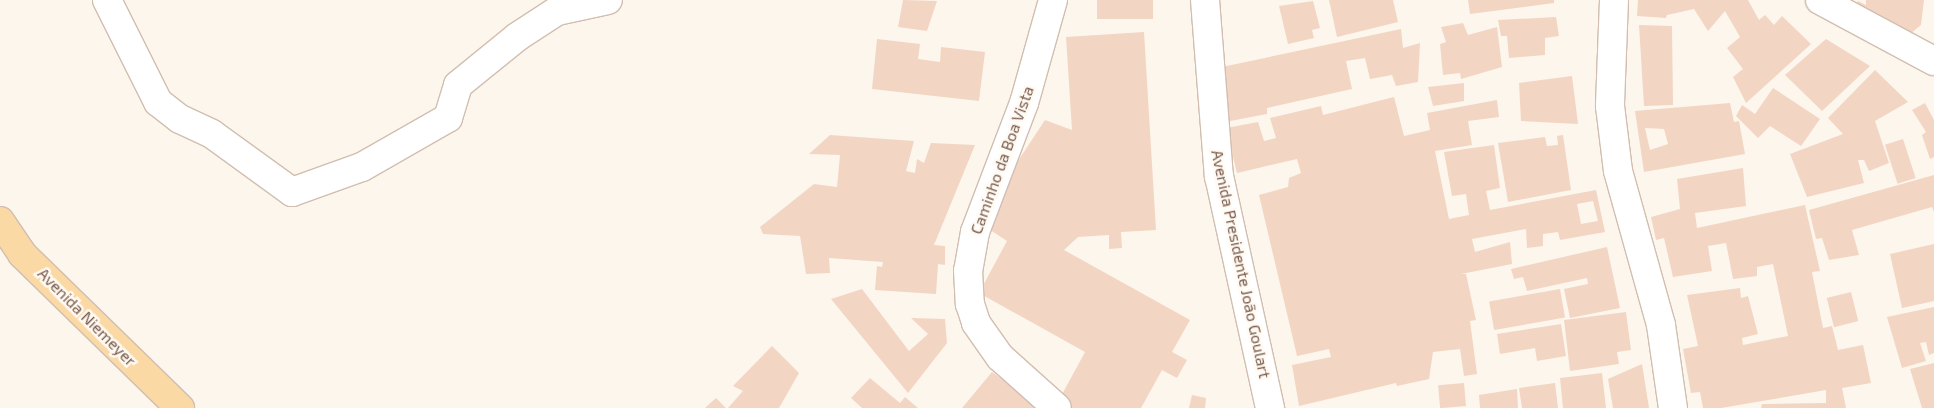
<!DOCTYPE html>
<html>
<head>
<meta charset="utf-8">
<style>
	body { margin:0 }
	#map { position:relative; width:1934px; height:408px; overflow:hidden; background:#fdf6ec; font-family:"Exo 2",sans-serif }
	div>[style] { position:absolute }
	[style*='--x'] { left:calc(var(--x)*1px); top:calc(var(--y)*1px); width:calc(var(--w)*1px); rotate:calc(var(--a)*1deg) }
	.building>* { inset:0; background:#f3d5c3; transform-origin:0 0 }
	.roads { filter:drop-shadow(1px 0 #d1beb0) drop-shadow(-1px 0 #d1beb0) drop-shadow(0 1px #d1beb0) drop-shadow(0 -1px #d1beb0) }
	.street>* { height:28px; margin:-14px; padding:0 14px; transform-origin:14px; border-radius:14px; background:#fff }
	.primary>* { height:28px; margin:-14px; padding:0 14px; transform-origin:14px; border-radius:14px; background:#fbd9a5 }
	span { translate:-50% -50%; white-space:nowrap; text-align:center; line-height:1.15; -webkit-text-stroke:5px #fffaf3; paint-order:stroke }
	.street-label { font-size:16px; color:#7a5c4d }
</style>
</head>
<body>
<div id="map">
	<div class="building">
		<div style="clip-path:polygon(903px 0,937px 1px,927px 31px,898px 27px)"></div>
		<div style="left:1097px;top:0;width:56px;height:19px"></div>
		<div style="clip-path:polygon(1329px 0,1393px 0,1398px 22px,1337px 37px)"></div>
		<div style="clip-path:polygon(1468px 0,1554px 0,1554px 3px,1470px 14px)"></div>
		<div style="clip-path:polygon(1638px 0,1748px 0,1759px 20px,1765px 15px,1774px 25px,1782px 16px,1811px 44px,1746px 103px,1733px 77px,1743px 69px,1727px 48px,1740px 37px,1725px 11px,1708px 31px,1694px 9px,1667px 15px,1666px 18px,1637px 16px)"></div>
		<div style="clip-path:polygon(1866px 0,1924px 0,1921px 25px,1910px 34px,1853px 8px,1858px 1px,1866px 5px)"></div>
		<div style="clip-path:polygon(1313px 1px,1320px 28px,1312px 30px,1314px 38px,1288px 44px,1279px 6px)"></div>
		<div style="clip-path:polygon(1556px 17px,1559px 36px,1545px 38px,1545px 55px,1509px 58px,1507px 36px,1501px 36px,1498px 20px)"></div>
		<div style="clip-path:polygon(1463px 23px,1468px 35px,1497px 27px,1502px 67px,1461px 79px,1460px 73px,1443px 75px,1440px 44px,1446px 42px,1441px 27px)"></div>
		<div style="clip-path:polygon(1639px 25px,1672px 26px,1673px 105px,1644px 106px)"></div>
		<div style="clip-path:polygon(1401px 29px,1403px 48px,1420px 43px,1418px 82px,1396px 86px,1392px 75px,1370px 79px,1365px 58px,1346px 61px,1352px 89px,1267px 108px,1267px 114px,1225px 122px,1222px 67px)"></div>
		<div style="clip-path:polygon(1144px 32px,1156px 230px,1121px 232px,1122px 248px,1109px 249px,1109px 235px,1078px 237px,1064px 250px,1190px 320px,1172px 352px,1187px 360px,1177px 378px,1162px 370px,1141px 408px,1066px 408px,1059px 400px,1085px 352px,979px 293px,1007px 241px,981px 224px,989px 205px,1045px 120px,1072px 130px,1066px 37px)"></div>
		<div style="clip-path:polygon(877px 39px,920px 44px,918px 59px,940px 62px,941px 47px,985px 52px,979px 101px,872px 89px)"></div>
		<div style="clip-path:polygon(1826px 39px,1870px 66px,1822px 111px,1785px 75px)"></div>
		<div style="clip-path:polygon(1875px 70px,1908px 102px,1875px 121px,1889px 163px,1869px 171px,1864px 160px,1858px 160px,1864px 183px,1807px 197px,1790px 154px,1843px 134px,1828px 118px)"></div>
		<div style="clip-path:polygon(1572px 76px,1578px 124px,1521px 121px,1519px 83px)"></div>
		<div style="clip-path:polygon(1464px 83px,1464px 101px,1433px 106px,1428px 87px)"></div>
		<div style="clip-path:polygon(1773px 88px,1820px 119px,1801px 146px,1770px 126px,1758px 138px,1736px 116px,1742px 105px,1755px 114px)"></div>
		<div style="clip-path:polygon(evenodd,1394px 97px,1404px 136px,1430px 130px,1427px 113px,1497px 100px,1499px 117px,1468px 121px,1472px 145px,1435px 151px,1449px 219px,1469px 215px,1466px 194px,1452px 196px,1444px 152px,1494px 145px,1500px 188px,1486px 191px,1490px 210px,1596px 190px,1605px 232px,1560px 240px,1558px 232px,1543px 234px,1543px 246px,1527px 248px,1526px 229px,1472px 239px,1475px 252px,1510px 242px,1512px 264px,1461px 274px,1466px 274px,1476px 320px,1470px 321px,1477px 374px,1464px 376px,1460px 349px,1433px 352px,1429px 379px,1397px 386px,1396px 383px,1299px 406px,1292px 365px,1331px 357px,1329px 349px,1297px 356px,1259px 195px,1288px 187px,1289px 178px,1301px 173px,1297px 159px,1237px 173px,1226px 128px,1258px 122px,1264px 141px,1276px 138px,1270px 118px,1321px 106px,1323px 115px,1394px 97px,1593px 201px,1598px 221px,1581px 224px,1577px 204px,1593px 201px)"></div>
		<div style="clip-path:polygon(evenodd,1730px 103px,1734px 122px,1739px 121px,1745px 154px,1644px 172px,1635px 111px,1730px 103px,1645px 128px,1664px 129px,1668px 144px,1650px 150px,1645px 128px)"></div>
		<div style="clip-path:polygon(1925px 103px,1934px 120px,1934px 157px,1930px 159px,1922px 135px,1926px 132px,1912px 110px)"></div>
		<div style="clip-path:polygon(830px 135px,914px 141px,906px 171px,915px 173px,917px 159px,924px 163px,931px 143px,975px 145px,934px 245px,945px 246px,945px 265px,938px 264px,936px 294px,875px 290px,877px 266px,882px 267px,883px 262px,829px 258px,830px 273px,806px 274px,800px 236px,763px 234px,760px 227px,814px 184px,837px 187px,840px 155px,809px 154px)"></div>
		<div style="clip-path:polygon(1563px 135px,1571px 190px,1508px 202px,1498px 143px,1545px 137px,1547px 146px,1558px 145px,1557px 136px)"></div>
		<div style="left:1903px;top:139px;width:41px;height:19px;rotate:72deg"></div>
		<div style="clip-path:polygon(1743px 168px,1746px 206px,1695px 213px,1697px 228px,1805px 205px,1820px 271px,1812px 272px,1823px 328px,1832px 326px,1838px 350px,1863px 345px,1871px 383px,1842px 388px,1846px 408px,1761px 408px,1762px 404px,1826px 403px,1826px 390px,1721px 408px,1703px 408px,1700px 392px,1691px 393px,1683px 349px,1698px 346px,1687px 295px,1740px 288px,1741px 298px,1748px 296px,1758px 334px,1742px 338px,1743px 345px,1788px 336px,1773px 264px,1757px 267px,1757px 276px,1733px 279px,1726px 243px,1708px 246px,1712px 271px,1673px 277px,1664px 238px,1656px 240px,1651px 217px,1680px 209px,1677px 179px)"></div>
		<div style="clip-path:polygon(1934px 175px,1934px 212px,1932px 207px,1852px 230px,1859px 255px,1829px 260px,1822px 238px,1816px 239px,1809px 210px)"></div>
		<div style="clip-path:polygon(1934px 244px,1934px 301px,1902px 308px,1890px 254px)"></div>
		<div style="clip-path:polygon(1607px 247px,1620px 308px,1570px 318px,1564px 289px,1588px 284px,1587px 278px,1527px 291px,1523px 277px,1514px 279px,1511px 269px)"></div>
		<div style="clip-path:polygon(862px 289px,909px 351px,928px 334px,911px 318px,945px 319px,947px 343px,908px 393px,831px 299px)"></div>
		<div style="left:1560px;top:289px;width:29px;height:72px;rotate:80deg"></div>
		<div style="left:1851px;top:292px;width:30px;height:25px;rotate:76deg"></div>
		<div style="clip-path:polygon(1934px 307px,1934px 353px,1929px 355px,1926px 342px,1920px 343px,1926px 361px,1902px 368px,1887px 317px)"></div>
		<div style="clip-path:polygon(1626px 312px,1631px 350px,1617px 352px,1619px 364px,1570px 371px,1564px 320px)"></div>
		<div style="clip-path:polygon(1561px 324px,1566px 356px,1537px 361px,1535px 348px,1500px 354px,1497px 334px)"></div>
		<div style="clip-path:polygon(772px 346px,799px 373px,779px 408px,728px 408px,743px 391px,733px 386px)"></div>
		<div style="clip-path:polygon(1934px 363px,1934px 408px,1922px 408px,1910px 369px)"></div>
		<div style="clip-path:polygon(1642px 364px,1649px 408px,1613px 408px,1608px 379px)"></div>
		<div style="clip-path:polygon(992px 372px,1033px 401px,1038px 408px,962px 408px)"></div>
		<div style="clip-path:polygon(1602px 373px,1606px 408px,1563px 408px,1560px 378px)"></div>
		<div style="clip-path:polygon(870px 378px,900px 403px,905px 397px,918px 408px,862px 408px,851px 398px)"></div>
		<div style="left:1464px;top:383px;width:23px;height:26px;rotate:85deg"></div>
		<div style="clip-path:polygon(1555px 383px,1558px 408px,1522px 408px,1519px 388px)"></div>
		<div style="clip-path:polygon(1517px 389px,1518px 408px,1480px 408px,1479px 395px)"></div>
		<div style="clip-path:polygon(1192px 395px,1206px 398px,1205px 408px,1189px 408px)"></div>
		<div style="clip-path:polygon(716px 398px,726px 408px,705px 408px)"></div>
	</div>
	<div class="roads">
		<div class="street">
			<div style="--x:107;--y:0;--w:114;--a:63.4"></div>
			<div style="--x:158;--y:102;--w:28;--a:38"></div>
			<div style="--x:180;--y:119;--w:35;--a:25"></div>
			<div style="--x:212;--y:134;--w:99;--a:35.9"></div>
			<div style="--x:292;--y:192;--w:74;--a:-19.7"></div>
			<div style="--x:362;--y:167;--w:99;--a:-29.7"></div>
			<div style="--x:448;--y:118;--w:34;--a:-73"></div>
			<div style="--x:458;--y:85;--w:76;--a:-39.1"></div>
			<div style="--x:517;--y:37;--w:48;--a:-33"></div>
			<div style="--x:557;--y:11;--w:52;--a:-12.2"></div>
			<div style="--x:1053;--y:0;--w:107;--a:105.7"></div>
			<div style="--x:1024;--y:103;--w:138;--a:110.8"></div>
			<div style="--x:975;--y:232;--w:39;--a:100"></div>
			<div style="--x:968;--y:270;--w:34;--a:87"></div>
			<div style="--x:970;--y:304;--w:20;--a:72"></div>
			<div style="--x:976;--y:323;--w:42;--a:54.8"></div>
			<div style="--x:1000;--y:357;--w:76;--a:41.8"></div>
			<div style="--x:1205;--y:0;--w:177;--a:85.5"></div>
			<div style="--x:1219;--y:176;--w:238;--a:77.6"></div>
			<div style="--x:1614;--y:0;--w:106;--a:92.2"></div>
			<div style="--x:1610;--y:106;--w:65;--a:83"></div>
			<div style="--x:1618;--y:171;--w:160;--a:74.4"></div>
			<div style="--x:1661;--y:325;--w:84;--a:81.8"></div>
			<div style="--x:1820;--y:0;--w:129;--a:28.2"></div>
		</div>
		<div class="primary">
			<div style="--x:0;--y:221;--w:40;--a:56"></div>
			<div style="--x:22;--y:254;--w:221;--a:44.3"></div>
		</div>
	</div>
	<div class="street-label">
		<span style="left:1002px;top:160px;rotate:-70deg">Caminho da Boa Vista</span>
		<span style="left:1241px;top:264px;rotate:78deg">Avenida Presidente João Goulart</span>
		<span style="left:87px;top:317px;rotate:45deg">Avenida Niemeyer</span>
	</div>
</div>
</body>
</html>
